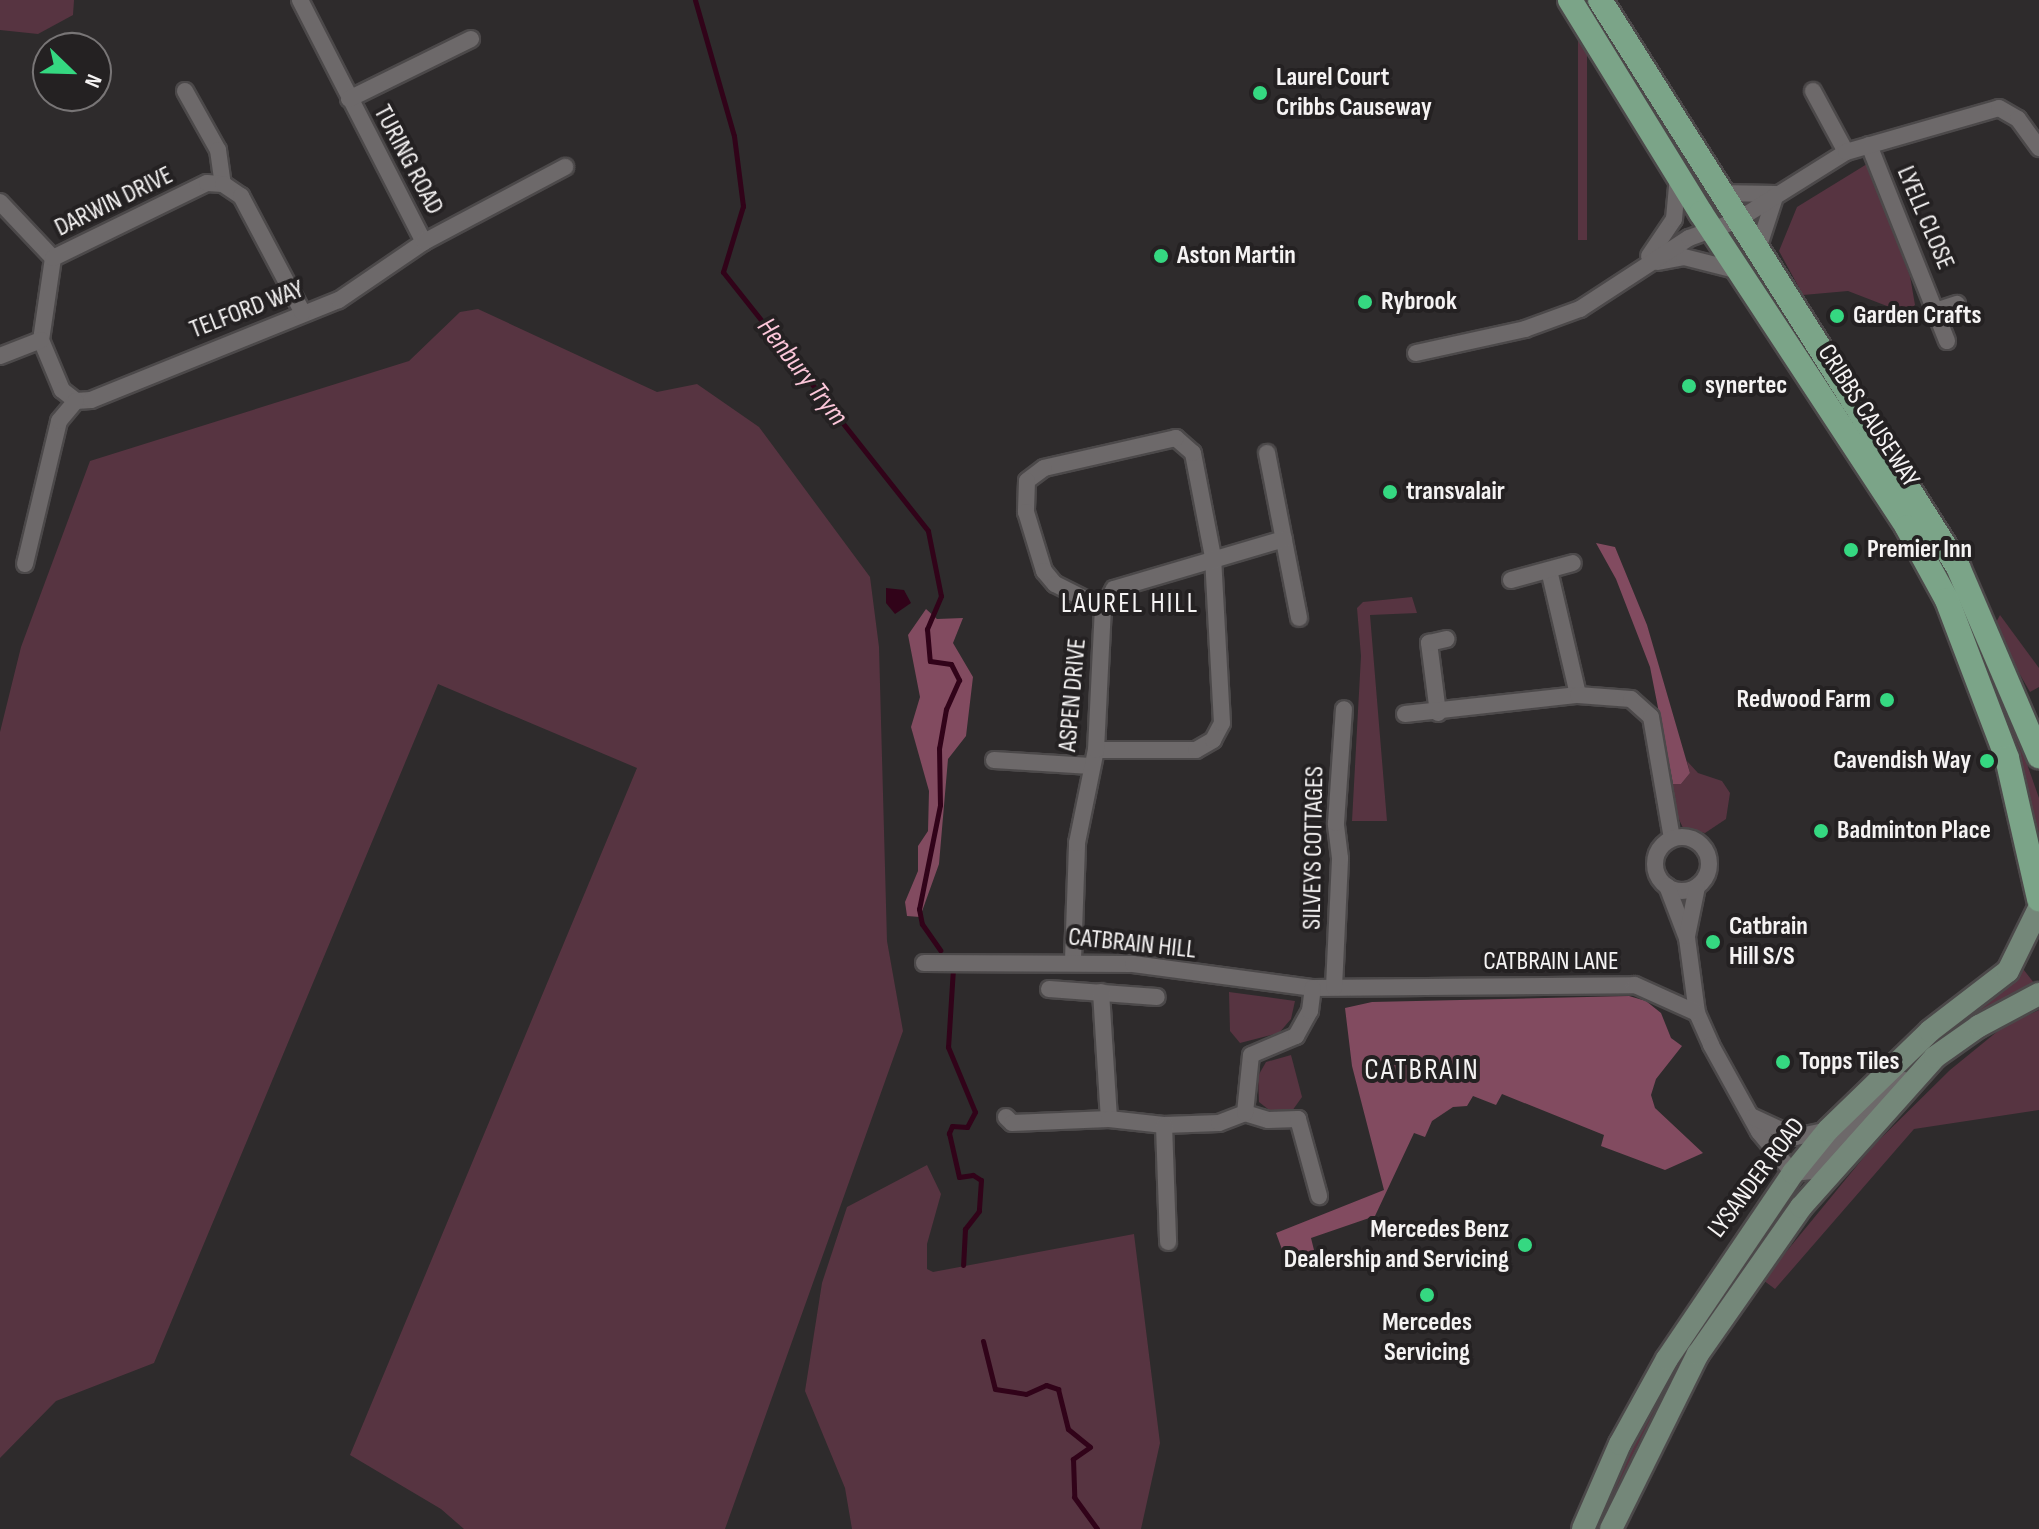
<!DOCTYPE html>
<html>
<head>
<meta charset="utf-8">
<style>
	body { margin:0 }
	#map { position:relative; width:2039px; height:1529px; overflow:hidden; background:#2e2b2c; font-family:"Sofia Sans Condensed",sans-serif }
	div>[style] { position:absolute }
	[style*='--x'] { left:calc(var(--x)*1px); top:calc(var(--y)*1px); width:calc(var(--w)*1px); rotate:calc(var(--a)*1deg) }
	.green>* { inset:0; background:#573441; transform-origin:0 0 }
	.forest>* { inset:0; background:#824b60 }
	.water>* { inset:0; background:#310319 }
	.stream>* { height:5px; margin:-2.5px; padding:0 2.5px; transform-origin:2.5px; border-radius:2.5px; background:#310319 }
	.roads { filter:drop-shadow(2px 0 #4c494a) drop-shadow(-2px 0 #4c494a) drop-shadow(0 2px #4c494a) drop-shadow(0 -2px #4c494a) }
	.street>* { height:16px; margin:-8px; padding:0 8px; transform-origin:8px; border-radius:8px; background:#6d696a }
	.street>.ring { margin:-8px; padding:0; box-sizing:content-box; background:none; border:16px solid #6d696a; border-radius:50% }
	.secondary>* { height:22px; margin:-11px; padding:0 11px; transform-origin:11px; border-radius:11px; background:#748779 }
	.primary>* { height:24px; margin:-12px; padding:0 12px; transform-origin:12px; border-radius:12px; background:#7ba488 }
	.dots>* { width:22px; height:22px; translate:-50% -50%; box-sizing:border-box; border:4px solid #242122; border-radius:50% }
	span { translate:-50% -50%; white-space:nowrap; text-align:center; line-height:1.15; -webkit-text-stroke:8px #242122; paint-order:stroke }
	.poi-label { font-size:26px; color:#f5f3f3; font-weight:700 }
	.left { translate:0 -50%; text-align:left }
	.right { translate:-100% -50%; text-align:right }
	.street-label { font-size:26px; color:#f5f3f3 }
	.water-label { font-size:28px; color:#fdc7da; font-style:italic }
	.neighbourhood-label { font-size:28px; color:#f5f3f3; letter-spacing:2px }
	.quarter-label { font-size:30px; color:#f5f3f3; letter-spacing:2px }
	.north { position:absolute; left:32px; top:32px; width:80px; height:80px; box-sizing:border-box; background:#242122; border:2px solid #787576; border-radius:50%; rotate:113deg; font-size:22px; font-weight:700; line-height:32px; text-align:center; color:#f5f3f3 }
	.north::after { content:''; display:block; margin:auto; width:28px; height:36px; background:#35d881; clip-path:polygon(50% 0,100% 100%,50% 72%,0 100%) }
</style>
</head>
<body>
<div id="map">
	<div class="green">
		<div style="clip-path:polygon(0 0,74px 0,73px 15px,38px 34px,0 30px)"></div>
		<div style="left:1578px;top:0;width:9px;height:240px"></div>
		<div style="clip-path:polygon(1867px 164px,1910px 276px,1915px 305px,1905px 313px,1848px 291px,1803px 295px,1779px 251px,1797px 207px)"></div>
		<div style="clip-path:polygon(1728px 234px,1735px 237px,1949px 575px,2002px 693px,2039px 798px,2039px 862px,2003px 718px)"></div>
		<div style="clip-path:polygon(478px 309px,657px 392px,697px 384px,759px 427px,870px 577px,879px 647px,887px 941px,903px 1031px,725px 1529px,464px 1529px,441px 1509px,350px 1455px,637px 768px,438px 684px,154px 1363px,56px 1401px,0 1458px,0 732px,21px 647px,90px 461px,409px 361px,460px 312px)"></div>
		<div style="clip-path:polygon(1412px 597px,1417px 613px,1370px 615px,1387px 821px,1352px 821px,1361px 656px,1357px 608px,1363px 602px)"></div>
		<div style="clip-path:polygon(2000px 615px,2039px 668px,2039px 687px,2030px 692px,1993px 628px)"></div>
		<div style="clip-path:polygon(1687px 761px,1698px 773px,1722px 781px,1730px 793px,1726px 819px,1705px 833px,1683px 828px,1673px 806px,1673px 784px,1681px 784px,1690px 773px)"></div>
		<div style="clip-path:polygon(2020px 965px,2034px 983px,1960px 1023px,1858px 1108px)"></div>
		<div style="clip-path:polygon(1229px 992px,1295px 1001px,1291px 1019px,1279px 1033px,1240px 1043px,1230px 1031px)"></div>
		<div style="clip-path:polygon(2039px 1010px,2039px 1110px,1914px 1129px,1775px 1289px,1763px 1280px,1873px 1146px,1950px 1070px,2004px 1026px)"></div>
		<div style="clip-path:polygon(1291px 1055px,1302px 1097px,1292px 1111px,1273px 1113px,1259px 1102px,1258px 1076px,1266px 1062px)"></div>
		<div style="clip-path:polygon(927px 1165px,941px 1194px,927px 1244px,927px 1269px,933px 1272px,1134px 1234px,1160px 1443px,1141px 1529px,852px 1529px,845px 1488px,805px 1391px,822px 1283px,847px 1207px)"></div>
		<div style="clip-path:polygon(1767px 1221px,1774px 1226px,1701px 1333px,1639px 1442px,1600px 1529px,1593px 1529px,1650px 1406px)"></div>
	</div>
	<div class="forest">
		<div style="clip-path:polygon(1596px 543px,1615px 547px,1647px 625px,1690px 773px,1681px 784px,1673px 784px,1650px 667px,1616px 579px)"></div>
		<div style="clip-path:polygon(926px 609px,937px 619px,963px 618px,953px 643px,973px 677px,966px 736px,948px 759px,939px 864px,920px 917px,907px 916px,905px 902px,918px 871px,918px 846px,928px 831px,929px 791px,911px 727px,920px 697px,908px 635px)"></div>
		<div style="clip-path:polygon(1629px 996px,1646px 1001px,1661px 1013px,1671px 1038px,1682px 1046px,1656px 1079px,1651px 1095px,1655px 1108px,1703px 1153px,1665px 1170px,1601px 1146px,1604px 1135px,1502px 1094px,1496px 1105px,1473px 1096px,1467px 1106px,1453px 1107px,1432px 1121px,1425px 1137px,1414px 1133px,1375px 1216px,1311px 1238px,1317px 1262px,1288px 1266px,1276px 1233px,1384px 1190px,1352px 1066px,1345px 1008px,1372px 1002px)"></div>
	</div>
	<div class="water">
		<div style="clip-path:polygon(886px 588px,904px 590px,911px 603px,895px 614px,886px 603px)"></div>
	</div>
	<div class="stream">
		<div style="--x:695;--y:0;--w:141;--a:74"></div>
		<div style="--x:734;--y:136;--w:71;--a:82.7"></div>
		<div style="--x:743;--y:206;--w:69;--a:106.9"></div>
		<div style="--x:723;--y:272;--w:330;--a:51.6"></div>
		<div style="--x:928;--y:531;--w:66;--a:78.7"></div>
		<div style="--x:941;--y:596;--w:36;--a:113"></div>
		<div style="--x:927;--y:629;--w:32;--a:85"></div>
		<div style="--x:930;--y:661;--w:21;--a:8"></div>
		<div style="--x:951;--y:664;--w:18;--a:63"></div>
		<div style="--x:959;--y:680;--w:32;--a:114"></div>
		<div style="--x:946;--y:709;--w:40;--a:100"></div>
		<div style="--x:939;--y:748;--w:57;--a:89"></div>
		<div style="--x:940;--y:805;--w:106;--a:101.4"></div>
		<div style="--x:919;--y:909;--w:15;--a:79"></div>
		<div style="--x:922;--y:924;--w:32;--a:55"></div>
		<div style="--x:953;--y:968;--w:79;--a:93.6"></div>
		<div style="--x:948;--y:1047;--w:70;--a:67.4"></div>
		<div style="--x:975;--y:1112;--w:17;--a:118"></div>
		<div style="--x:967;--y:1127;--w:15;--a:-176"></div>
		<div style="--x:952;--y:1126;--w:8;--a:113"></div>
		<div style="--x:949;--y:1133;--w:45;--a:77.2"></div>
		<div style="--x:959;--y:1177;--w:14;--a:-8"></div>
		<div style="--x:973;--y:1175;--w:9;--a:32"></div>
		<div style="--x:981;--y:1180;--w:31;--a:94"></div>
		<div style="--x:979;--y:1211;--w:23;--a:128"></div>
		<div style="--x:965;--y:1229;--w:36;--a:93"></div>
		<div style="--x:983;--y:1341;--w:49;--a:76"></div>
		<div style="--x:995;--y:1389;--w:31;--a:9"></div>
		<div style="--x:1026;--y:1394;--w:22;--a:-24"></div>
		<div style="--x:1046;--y:1385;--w:13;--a:18"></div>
		<div style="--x:1058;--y:1389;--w:41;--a:76"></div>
		<div style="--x:1068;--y:1429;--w:28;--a:39"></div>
		<div style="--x:1090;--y:1447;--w:21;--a:145"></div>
		<div style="--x:1073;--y:1459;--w:38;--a:88"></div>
		<div style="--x:1074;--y:1497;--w:39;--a:54"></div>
	</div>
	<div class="roads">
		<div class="street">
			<div style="--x:300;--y:0;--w:272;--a:62.9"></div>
			<div style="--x:185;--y:91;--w:68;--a:60.8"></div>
			<div style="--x:218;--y:150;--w:34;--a:82"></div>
			<div style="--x:1813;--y:91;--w:69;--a:61.6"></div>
			<div style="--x:349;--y:99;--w:136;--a:-26.2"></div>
			<div style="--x:1869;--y:145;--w:211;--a:68.3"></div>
			<div style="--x:1718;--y:193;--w:58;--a:1"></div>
			<div style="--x:0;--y:202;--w:77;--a:46.6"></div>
			<div style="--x:1757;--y:252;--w:61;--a:-71.9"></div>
			<div style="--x:1649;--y:256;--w:45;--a:-56"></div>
			<div style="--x:1674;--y:219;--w:43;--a:-84.7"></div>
			<div style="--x:53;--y:258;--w:83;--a:98.3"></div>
			<div style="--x:41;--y:340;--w:54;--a:67.2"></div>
			<div style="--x:62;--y:390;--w:18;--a:38"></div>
			<div style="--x:76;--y:401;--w:15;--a:-4"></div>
			<div style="--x:91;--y:400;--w:267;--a:-22"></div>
			<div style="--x:339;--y:300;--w:103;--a:-34.3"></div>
			<div style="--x:424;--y:242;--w:160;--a:-28"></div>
			<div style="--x:53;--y:258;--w:171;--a:-26"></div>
			<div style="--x:207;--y:183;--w:16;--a:4"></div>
			<div style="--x:223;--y:184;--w:22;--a:34"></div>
			<div style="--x:241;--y:196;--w:132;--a:62.1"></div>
			<div style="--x:1658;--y:262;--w:26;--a:-11"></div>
			<div style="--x:1684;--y:257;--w:57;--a:14.3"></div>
			<div style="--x:1938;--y:310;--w:20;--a:-18"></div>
			<div style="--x:1416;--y:353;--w:112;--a:-12.4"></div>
			<div style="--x:1525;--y:329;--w:59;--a:-20"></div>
			<div style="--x:1580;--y:309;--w:130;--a:-33.1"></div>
			<div style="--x:1689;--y:238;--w:50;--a:-19.9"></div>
			<div style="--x:1736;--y:221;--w:130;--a:-32.1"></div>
			<div style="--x:1846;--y:152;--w:159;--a:-16"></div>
			<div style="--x:1999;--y:108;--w:22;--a:30"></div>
			<div style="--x:2018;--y:119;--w:36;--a:54"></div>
			<div style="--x:0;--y:356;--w:44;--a:-21.3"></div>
			<div style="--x:1267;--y:453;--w:168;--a:79"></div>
			<div style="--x:25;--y:564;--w:147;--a:-76.6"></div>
			<div style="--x:59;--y:421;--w:26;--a:-50"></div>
			<div style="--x:1549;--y:570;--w:128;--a:76.9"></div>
			<div style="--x:1511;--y:580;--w:64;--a:-15.3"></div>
			<div style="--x:1438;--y:713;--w:71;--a:-97.3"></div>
			<div style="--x:1429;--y:643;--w:18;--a:-13"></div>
			<div style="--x:1405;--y:714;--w:174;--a:-6.3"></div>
			<div style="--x:1578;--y:695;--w:53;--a:4.3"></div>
			<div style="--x:1631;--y:699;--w:27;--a:42"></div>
			<div style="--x:1651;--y:717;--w:123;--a:80.2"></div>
			<div style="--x:1096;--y:750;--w:100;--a:0"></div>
			<div style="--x:1196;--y:750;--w:20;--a:-30"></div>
			<div style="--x:1213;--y:740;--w:19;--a:-62"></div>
			<div style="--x:1222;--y:723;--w:166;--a:-93.1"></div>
			<div style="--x:1213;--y:557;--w:106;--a:-100.9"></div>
			<div style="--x:1193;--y:453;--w:23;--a:-139"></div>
			<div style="--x:1176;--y:438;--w:135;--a:167.2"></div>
			<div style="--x:1044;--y:468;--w:21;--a:143"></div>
			<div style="--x:1027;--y:481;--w:31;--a:92"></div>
			<div style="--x:1026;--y:512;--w:62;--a:73"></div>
			<div style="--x:1044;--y:571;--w:17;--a:50"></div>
			<div style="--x:1055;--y:584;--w:54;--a:26.6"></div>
			<div style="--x:994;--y:760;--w:97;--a:3.5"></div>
			<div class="ring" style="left:1655px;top:837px;width:38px;height:38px"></div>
			<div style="--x:1667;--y:886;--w:56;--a:69"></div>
			<div style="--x:1687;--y:938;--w:76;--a:82.4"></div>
			<div style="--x:1697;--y:1013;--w:35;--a:66"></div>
			<div style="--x:1711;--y:1045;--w:99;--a:61.1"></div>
			<div style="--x:1759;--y:1132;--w:53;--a:50.3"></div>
			<div style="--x:1793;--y:1173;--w:19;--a:-6"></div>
			<div style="--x:1812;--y:1171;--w:84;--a:-48.9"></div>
			<div style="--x:1867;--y:1108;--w:47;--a:-36.4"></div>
			<div style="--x:1687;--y:936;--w:50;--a:-78.5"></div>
			<div style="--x:1073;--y:960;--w:117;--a:-88"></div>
			<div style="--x:1077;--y:843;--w:95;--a:-78.5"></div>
			<div style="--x:1096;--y:750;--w:142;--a:-87.2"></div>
			<div style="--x:1103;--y:608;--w:22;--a:-60"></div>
			<div style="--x:1114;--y:589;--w:177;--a:-16.4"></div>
			<div style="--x:924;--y:963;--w:209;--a:0.3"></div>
			<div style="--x:1133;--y:964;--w:182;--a:7.6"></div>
			<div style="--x:1313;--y:988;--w:322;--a:-0.5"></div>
			<div style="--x:1635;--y:985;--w:68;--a:24.3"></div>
			<div style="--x:1334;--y:987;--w:129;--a:-87.3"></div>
			<div style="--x:1340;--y:858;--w:35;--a:-97"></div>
			<div style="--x:1336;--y:823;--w:114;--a:-86"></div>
			<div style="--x:1049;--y:989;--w:108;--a:4.2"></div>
			<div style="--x:1101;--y:992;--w:127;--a:86.4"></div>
			<div style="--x:1245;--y:1113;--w:24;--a:17"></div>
			<div style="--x:1268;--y:1120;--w:30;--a:-2"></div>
			<div style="--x:1298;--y:1119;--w:80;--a:74.7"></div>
			<div style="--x:1006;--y:1117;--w:8;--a:45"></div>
			<div style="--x:1012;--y:1123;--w:97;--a:-2.4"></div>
			<div style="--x:1109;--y:1119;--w:55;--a:6.2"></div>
			<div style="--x:1164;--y:1125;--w:55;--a:-2.1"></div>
			<div style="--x:1219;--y:1123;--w:28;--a:-21"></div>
			<div style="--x:1245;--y:1113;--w:58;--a:-84.1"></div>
			<div style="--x:1251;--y:1055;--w:49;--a:-22.9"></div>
			<div style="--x:1296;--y:1036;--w:29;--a:-61"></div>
			<div style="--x:1310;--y:1011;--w:23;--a:-83"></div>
			<div style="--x:1753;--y:1117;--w:47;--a:24.9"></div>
			<div style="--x:1796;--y:1137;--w:33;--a:-12"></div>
			<div style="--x:1164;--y:1125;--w:117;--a:88"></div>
		</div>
		<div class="secondary">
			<div style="--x:1583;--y:1529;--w:93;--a:-66.5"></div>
			<div style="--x:1620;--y:1444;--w:97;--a:-61.1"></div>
			<div style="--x:1667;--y:1359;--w:225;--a:-55.9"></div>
			<div style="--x:1793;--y:1173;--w:55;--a:-50.9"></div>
			<div style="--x:1828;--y:1130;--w:142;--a:-44.1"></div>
			<div style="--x:1930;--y:1031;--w:98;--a:-37.6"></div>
			<div style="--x:2008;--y:971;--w:68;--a:-63.8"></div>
			<div style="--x:1611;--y:1529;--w:195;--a:-63.6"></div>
			<div style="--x:1698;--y:1354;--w:179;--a:-55"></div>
			<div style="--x:1801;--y:1207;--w:201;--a:-48.2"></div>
			<div style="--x:1935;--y:1057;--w:54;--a:-35.2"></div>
			<div style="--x:1979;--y:1026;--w:68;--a:-28.1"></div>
		</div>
		<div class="primary">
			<div style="--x:1570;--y:0;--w:250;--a:58.4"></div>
			<div style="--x:1701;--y:213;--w:376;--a:56.7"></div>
			<div style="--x:1907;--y:527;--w:83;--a:61.3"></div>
			<div style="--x:1947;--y:600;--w:169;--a:69.2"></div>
			<div style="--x:2007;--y:758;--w:145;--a:77.2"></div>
			<div style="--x:1600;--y:0;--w:671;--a:57.73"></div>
			<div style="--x:1958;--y:567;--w:206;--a:66.8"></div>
		</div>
	</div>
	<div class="dots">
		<div style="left:1260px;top:93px;background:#35d881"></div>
		<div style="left:1161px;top:256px;background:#35d881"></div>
		<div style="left:1365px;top:302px;background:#35d881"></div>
		<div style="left:1837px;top:316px;background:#35d881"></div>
		<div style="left:1689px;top:386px;background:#35d881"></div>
		<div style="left:1390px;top:492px;background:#35d881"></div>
		<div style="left:1851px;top:550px;background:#35d881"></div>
		<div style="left:1887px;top:700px;background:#35d881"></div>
		<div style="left:1987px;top:761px;background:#35d881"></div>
		<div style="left:1821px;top:831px;background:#35d881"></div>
		<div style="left:1713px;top:942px;background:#35d881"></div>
		<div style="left:1783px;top:1062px;background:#35d881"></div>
		<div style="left:1525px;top:1245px;background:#35d881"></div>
		<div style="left:1427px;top:1295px;background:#35d881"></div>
	</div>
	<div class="poi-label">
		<span class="left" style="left:1276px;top:93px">Laurel Court<br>Cribbs Causeway</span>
		<span class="left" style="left:1177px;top:256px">Aston Martin</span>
		<span class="left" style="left:1381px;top:302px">Rybrook</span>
		<span class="left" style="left:1853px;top:316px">Garden Crafts</span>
		<span class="left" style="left:1705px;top:386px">synertec</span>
		<span class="left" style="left:1406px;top:492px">transvalair</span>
		<span class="left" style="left:1867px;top:550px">Premier Inn</span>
		<span class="right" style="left:1871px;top:700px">Redwood Farm</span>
		<span class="right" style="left:1971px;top:761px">Cavendish Way</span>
		<span class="left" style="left:1837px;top:831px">Badminton Place</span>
		<span class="left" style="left:1729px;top:942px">Catbrain<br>Hill S/S</span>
		<span class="left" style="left:1799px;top:1062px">Topps Tiles</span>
		<span class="right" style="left:1509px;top:1245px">Mercedes Benz<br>Dealership and Servicing</span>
		<span style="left:1427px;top:1338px">Mercedes<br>Servicing</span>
	</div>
	<div class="street-label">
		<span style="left:408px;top:160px;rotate:62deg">TURING ROAD</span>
		<span style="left:114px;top:202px;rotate:-26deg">DARWIN DRIVE</span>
		<span style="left:1925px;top:218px;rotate:67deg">LYELL CLOSE</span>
		<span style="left:247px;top:310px;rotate:-21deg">TELFORD WAY</span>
		<span style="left:1868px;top:416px;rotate:57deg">CRIBBS CAUSEWAY</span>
		<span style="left:1073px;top:695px;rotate:-85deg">ASPEN DRIVE</span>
		<span style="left:1314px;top:848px;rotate:-89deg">SILVEYS COTTAGES</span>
		<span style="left:1132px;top:944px;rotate:6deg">CATBRAIN HILL</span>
		<span style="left:1551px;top:962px">CATBRAIN LANE</span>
		<span style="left:1757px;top:1178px;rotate:-53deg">LYSANDER ROAD</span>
	</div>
	<div class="water-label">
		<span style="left:802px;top:372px;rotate:52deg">Henbury Trym</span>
	</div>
	<div class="neighbourhood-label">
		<span style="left:1130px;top:604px">LAUREL HILL</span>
	</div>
	<div class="quarter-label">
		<span style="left:1422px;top:1070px">CATBRAIN</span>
	</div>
	<div class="north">N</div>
</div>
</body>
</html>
